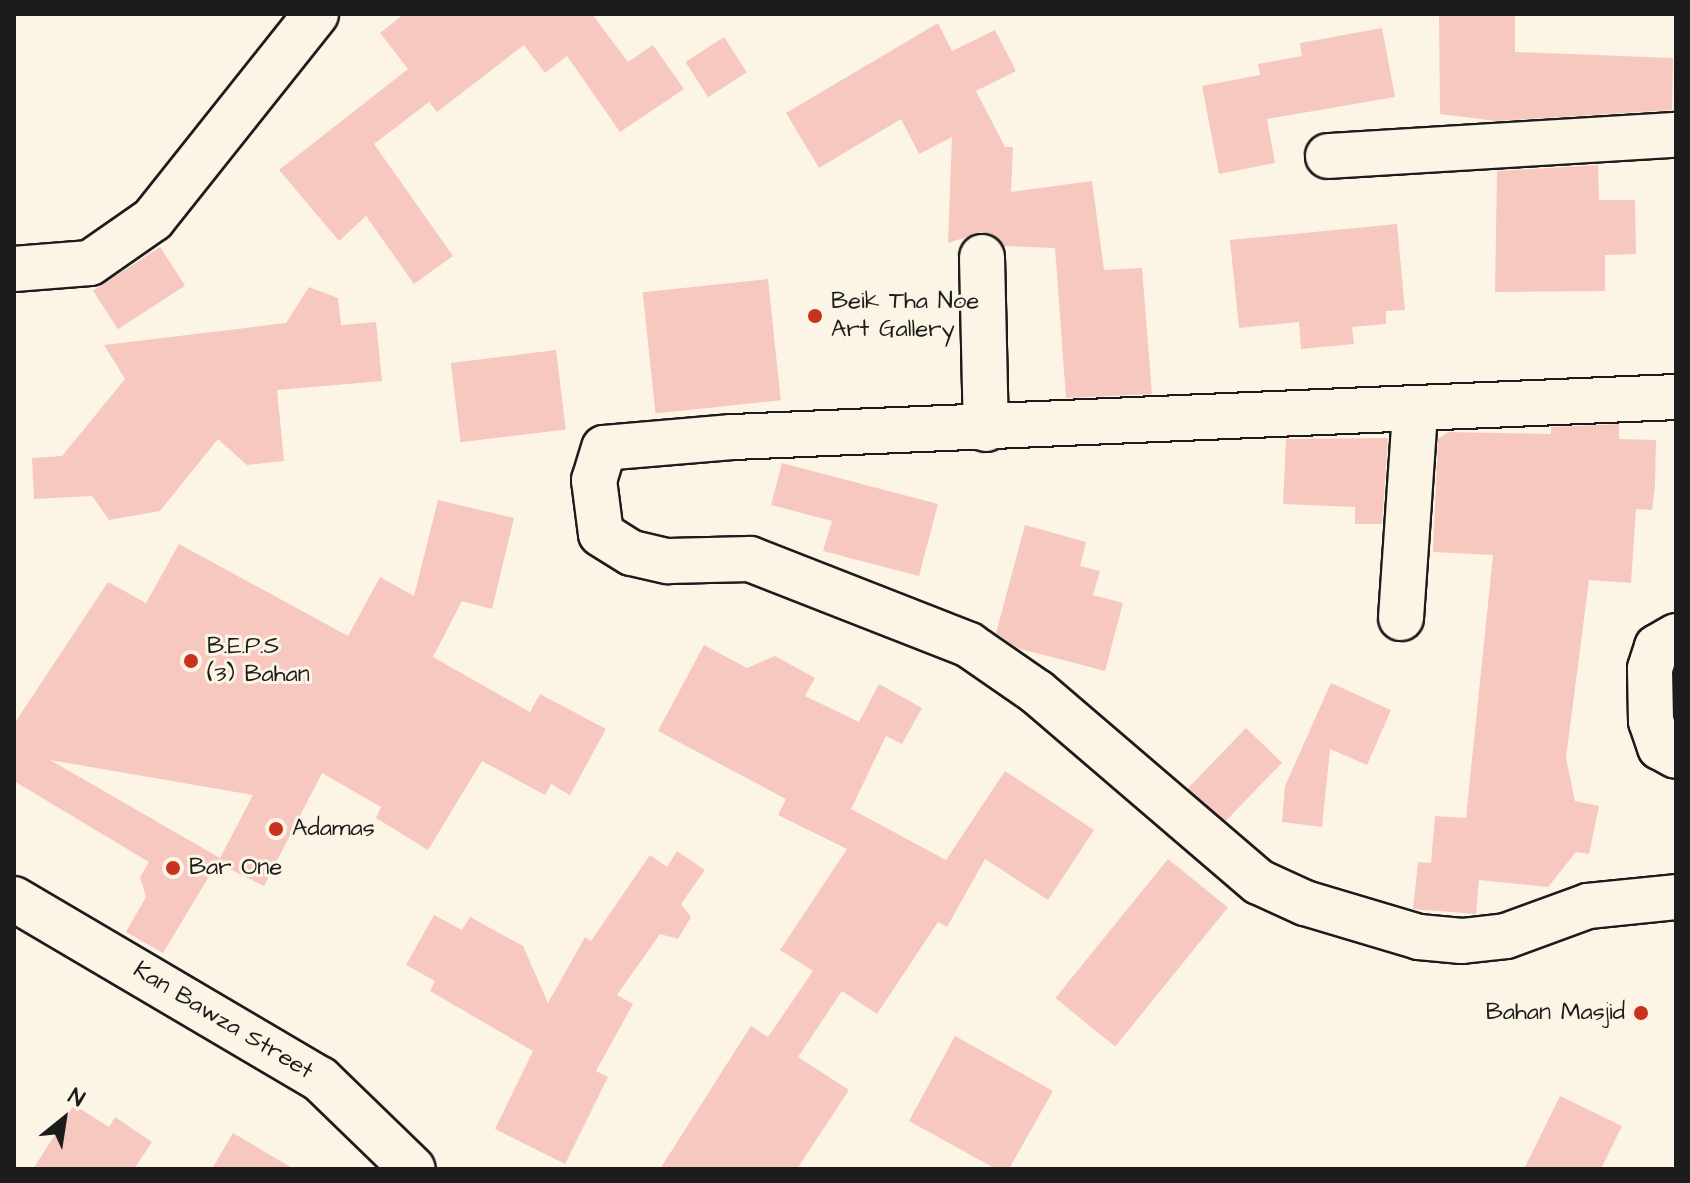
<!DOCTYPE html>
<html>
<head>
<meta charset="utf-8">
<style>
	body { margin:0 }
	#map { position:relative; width:1690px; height:1183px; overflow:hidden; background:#fcf5e5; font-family:"Architects Daughter",sans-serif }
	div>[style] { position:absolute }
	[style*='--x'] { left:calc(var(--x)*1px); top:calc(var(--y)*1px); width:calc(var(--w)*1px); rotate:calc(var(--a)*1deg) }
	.building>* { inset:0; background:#f7c8bf; transform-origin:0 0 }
	.roads { filter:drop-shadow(2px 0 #1c1c1c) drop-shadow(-2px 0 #1c1c1c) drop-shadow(0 2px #1c1c1c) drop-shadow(0 -2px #1c1c1c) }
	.minor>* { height:44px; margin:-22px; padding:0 22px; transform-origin:22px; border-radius:22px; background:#fcf5e5 }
	.dots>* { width:22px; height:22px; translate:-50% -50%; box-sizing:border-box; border:4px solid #fcf5e5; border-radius:50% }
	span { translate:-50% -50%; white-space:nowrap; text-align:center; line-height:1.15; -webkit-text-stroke:6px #fcf5e5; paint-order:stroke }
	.poi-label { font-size:24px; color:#1c1c1c }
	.left { translate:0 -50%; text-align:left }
	.right { translate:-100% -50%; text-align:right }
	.street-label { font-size:24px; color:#1c1c1c }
	.frame { position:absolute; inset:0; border:16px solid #1c1c1c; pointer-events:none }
	.north { position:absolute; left:24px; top:1079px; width:80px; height:80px; -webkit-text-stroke:6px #fcf5e5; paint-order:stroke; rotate:30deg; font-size:22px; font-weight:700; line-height:32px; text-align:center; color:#1c1c1c }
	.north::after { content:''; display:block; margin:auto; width:28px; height:36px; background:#1c1c1c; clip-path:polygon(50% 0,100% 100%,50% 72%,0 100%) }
</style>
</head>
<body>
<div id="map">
	<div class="building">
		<div style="clip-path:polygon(404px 14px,592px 14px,628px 62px,653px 45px,684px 89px,620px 132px,567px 56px,545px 73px,524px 45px,437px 112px,429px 102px,374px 144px,453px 256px,414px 284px,366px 216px,339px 241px,279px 170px,408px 69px,380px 33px)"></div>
		<div style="clip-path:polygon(1439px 14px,1515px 14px,1515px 52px,1673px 58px,1672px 110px,1496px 121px,1440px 114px)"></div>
		<div style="clip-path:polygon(938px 23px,952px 51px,995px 30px,1016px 71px,976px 91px,1005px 147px,1013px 147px,1011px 192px,1092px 181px,1104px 270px,1142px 268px,1152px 394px,1066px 398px,1055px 248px,1004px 246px,982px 232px,948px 243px,952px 137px,919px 154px,901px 119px,819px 168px,786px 113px)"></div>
		<div style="clip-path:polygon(1382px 28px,1395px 97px,1267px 119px,1275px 163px,1219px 174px,1202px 86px,1260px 75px,1258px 64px,1302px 56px,1300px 43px)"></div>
		<div style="left:724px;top:37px;width:42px;height:46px;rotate:57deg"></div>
		<div style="clip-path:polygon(1598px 165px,1599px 200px,1635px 200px,1636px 254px,1605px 255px,1605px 291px,1495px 292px,1497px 171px)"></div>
		<div style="clip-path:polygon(1397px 224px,1405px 310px,1386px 311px,1386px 324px,1352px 327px,1354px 344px,1301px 349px,1299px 322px,1239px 328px,1230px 240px)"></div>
		<div style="left:160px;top:247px;width:46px;height:80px;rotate:57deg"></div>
		<div style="left:768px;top:279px;width:122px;height:126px;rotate:84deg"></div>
		<div style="clip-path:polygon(309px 287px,338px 298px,341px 325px,376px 322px,382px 381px,277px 390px,284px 461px,247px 465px,218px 439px,160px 511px,109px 520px,92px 496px,34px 499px,32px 458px,62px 456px,125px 379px,104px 345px,286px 323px)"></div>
		<div style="left:556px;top:350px;width:80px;height:106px;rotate:83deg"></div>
		<div style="clip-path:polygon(1619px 424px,1619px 439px,1656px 440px,1655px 486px,1652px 510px,1636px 509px,1631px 583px,1589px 580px,1566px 758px,1575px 801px,1599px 806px,1589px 854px,1576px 852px,1548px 887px,1479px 880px,1476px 914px,1413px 909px,1418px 862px,1431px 863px,1435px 816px,1466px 818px,1493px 555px,1433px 552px,1438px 439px,1448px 432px,1551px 434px,1551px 427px)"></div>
		<div style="clip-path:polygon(1388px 438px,1382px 524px,1355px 524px,1355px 507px,1283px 504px,1286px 439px)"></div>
		<div style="clip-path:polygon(782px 463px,938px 504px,919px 576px,823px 551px,832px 521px,771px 505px)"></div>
		<div style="clip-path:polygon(evenodd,438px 500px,514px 518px,492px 609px,462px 601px,433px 657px,530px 712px,540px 694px,606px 729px,570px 795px,551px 784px,545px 795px,482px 761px,428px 850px,376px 818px,381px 807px,322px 773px,264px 886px,217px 863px,163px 953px,126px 932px,146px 897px,140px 877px,149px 862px,14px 781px,14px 724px,108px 582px,146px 603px,179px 544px,348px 636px,380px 577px,414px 596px,438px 500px,50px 760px,253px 795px,220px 858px,50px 760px)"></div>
		<div style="clip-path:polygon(1025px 525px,1086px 542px,1080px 566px,1100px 571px,1093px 595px,1123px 603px,1105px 671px,1017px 648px,996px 633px)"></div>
		<div style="clip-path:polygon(704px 645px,747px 668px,775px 656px,815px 678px,805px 696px,859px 722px,879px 684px,922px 708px,902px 744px,886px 736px,851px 809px,946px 860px,1005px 771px,1094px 830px,1048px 900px,985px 859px,947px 927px,938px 922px,877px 1014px,842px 991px,798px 1057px,849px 1090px,797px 1169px,660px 1169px,751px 1026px,768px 1037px,813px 971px,780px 950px,847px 849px,778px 815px,786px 799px,658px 731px)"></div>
		<div style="clip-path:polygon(1331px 683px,1391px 710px,1367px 765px,1330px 749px,1322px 827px,1282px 822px,1285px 786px)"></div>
		<div style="left:1246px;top:728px;width:50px;height:84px;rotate:44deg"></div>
		<div style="clip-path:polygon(677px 851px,705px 870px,681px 904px,691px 917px,678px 939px,660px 934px,617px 995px,633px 1004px,596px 1071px,608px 1077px,565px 1164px,495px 1129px,533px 1051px,430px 991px,435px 981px,406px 965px,434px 915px,462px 930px,470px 917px,523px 946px,548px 1003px,585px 937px,591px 941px,650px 855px,667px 867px)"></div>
		<div style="left:1168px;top:859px;width:77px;height:179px;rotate:39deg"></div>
		<div style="clip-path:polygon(955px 1036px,1053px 1091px,1009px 1169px,996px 1169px,909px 1121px)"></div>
		<div style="clip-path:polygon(1560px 1096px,1622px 1126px,1601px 1169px,1524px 1169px)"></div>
		<div style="clip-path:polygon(74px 1105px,109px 1127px,115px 1117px,152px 1142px,134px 1169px,33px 1169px)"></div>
		<div style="clip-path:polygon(233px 1133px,294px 1169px,212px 1169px)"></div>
	</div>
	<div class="roads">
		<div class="minor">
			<div style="--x:1328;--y:156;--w:349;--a:-3.5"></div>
			<div style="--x:982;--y:257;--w:172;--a:88.7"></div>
			<div style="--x:14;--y:269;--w:76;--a:-4.5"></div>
			<div style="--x:90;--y:263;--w:77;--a:-34.9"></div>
			<div style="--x:153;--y:219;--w:262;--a:-51.5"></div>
			<div style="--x:1676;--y:397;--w:945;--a:177.57"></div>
			<div style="--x:732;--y:437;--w:128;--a:175.1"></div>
			<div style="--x:604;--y:448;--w:34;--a:107"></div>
			<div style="--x:594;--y:480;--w:54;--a:82.6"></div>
			<div style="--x:601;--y:534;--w:36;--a:32"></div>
			<div style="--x:632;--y:553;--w:37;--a:13"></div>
			<div style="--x:668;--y:561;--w:82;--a:-1.4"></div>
			<div style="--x:750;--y:559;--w:235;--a:21.4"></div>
			<div style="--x:969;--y:645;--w:83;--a:34.7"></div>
			<div style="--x:1037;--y:692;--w:292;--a:40.6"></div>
			<div style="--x:1259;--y:882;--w:51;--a:24.5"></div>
			<div style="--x:1305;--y:903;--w:119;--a:16.6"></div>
			<div style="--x:1419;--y:937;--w:43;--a:5.3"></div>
			<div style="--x:1462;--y:941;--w:44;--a:-6.5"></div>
			<div style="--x:1506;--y:936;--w:87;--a:-20.1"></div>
			<div style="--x:1588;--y:906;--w:88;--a:-5.8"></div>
			<div style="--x:1401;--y:618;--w:208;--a:-86.1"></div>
			<div style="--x:1676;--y:636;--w:22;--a:150"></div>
			<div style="--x:1657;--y:647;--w:23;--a:108"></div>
			<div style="--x:1650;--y:669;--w:52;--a:88.9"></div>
			<div style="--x:1651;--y:721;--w:28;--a:71"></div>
			<div style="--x:1660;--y:747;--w:18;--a:29"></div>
			<div style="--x:14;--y:899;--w:355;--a:30.5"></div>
			<div style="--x:320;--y:1079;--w:129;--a:44.1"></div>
		</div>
	</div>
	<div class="dots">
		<div style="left:815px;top:316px;background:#c8321e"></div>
		<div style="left:191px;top:661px;background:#c8321e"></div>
		<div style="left:276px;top:829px;background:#c8321e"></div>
		<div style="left:173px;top:868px;background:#c8321e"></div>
		<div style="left:1641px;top:1013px;background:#c8321e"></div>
	</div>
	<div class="poi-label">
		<span class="left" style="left:831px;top:316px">Beik Tha Noe<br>Art Gallery</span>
		<span class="left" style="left:207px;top:661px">B.E.P.S<br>(3) Bahan</span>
		<span class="left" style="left:292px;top:829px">Adamas</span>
		<span class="left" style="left:189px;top:868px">Bar One</span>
		<span class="right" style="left:1625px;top:1013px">Bahan Masjid</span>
	</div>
	<div class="street-label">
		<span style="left:223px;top:1021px;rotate:31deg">Kan Bawza Street</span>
	</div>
	<div class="frame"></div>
	<div class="north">N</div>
</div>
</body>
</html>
